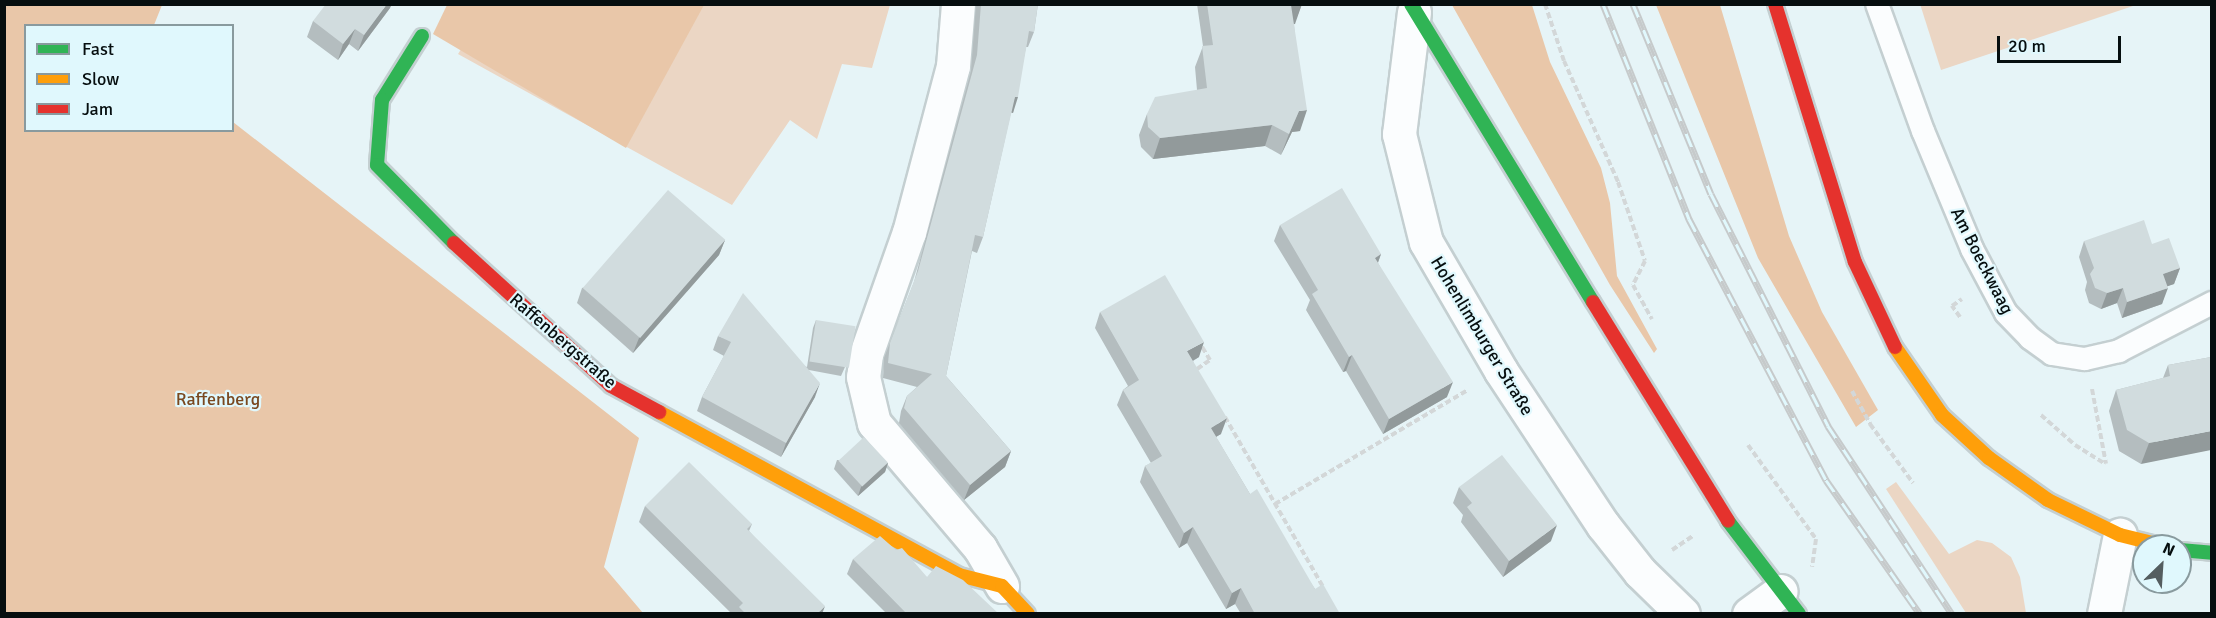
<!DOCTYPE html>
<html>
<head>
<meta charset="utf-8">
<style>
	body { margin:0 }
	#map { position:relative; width:2216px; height:618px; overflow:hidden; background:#e6f4f7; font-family:Signika,sans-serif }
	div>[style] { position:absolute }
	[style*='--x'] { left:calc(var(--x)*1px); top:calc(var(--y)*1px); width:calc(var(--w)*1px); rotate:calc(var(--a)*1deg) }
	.green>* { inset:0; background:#ebd6c4 }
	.forest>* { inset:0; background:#e9c7a9 }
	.path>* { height:4px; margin-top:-2px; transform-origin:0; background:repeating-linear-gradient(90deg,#d3d7d8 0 6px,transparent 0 9px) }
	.roads { filter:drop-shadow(2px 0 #c4cfd1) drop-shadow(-2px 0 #c4cfd1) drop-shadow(0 2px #c4cfd1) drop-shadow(0 -2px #c4cfd1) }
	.lane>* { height:22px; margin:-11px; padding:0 11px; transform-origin:11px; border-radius:11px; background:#fbfdfe }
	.street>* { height:33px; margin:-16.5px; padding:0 16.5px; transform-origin:16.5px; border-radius:16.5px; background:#fbfdfe }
	.fast>* { height:14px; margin:-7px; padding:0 7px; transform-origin:7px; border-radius:7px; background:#30b455 }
	.slow>* { height:14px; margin:-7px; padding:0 7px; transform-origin:7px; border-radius:7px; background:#ff9f0a }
	.jam>* { height:14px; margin:-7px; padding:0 7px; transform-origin:7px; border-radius:7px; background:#e5322d }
	.rail>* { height:7px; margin-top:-3.5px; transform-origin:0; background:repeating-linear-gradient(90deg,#e0f8fd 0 14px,#c6cacb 0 28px); box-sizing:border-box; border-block:2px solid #c6cacb }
	.wall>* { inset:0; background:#b4bdbf }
	.shaded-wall>* { inset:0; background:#929a9b }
	.building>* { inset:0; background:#d1dcde; transform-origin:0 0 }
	span { translate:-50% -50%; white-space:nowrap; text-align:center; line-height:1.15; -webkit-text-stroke:4.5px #e0f8fd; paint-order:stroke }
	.street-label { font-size:18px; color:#060e0f }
	.park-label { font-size:18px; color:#79481f }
	.frame { position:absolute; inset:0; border:6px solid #060e0f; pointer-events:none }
	.legend { position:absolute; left:24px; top:24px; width:210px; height:108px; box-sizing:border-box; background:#e0f8fd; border:2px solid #899a9e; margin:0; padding:8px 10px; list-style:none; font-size:18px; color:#060e0f }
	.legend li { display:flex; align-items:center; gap:12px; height:30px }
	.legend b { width:30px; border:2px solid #899a9e }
	.north { position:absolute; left:2132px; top:534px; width:60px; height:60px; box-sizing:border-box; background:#e0f8fd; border:2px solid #899a9e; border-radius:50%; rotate:25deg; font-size:16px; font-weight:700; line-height:24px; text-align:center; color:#060e0f }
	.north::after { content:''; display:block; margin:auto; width:21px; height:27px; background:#545e60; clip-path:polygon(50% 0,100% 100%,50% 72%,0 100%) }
	.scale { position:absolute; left:1997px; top:36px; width:124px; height:27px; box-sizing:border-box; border:3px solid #060e0f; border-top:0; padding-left:8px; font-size:18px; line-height:21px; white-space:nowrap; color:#060e0f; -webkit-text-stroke:4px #e0f8fd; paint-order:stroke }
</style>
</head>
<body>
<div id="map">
	<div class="green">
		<div style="clip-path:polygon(1920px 4px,2136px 4px,2136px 5px,1941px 70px)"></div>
		<div style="clip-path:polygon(489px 5px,890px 5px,872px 68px,842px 64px,817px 139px,790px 120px,732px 205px,458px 54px)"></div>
		<div style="clip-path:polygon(1896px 482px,1949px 554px,1977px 540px,1992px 543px,2011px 557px,2020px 577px,2026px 613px,1966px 613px,1886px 489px)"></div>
	</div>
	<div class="forest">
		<div style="clip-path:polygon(4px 5px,162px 5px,154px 25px,26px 26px,26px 130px,232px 130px,233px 122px,639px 438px,604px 567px,643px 613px,5px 613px)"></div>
		<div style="clip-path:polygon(447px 5px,704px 5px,626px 148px,433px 34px)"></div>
		<div style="clip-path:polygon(1452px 5px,1532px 5px,1550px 62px,1601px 168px,1610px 203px,1617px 276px,1657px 349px,1654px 353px,1610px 285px)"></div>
		<div style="clip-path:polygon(1656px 5px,1720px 5px,1789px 236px,1822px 312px,1878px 410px,1856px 427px,1758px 258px)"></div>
	</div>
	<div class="path">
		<div style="--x:1545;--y:4;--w:60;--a:71.6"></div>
		<div style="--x:1564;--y:61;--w:133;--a:65.9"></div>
		<div style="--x:1618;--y:182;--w:83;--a:71.1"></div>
		<div style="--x:1645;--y:261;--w:27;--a:117"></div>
		<div style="--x:1633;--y:285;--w:39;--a:61"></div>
		<div style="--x:1960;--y:317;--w:14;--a:-126"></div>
		<div style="--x:1952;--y:306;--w:12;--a:-35"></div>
		<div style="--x:1197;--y:369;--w:16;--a:-35"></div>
		<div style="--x:1210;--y:360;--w:17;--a:-121"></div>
		<div style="--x:2092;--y:389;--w:76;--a:79.4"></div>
		<div style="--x:1852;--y:391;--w:38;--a:61"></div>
		<div style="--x:1870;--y:424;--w:73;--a:53.9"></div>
		<div style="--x:2041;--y:415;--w:45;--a:41.4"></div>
		<div style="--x:2075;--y:445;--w:36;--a:32"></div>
		<div style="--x:1225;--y:417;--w:196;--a:60"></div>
		<div style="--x:1748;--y:445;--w:116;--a:54.1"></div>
		<div style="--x:1816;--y:539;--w:28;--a:98"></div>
		<div style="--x:1275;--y:504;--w:224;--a:-30.6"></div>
		<div style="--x:1672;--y:550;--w:25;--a:-34"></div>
	</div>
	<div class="roads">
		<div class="lane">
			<div style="--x:1877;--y:4;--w:135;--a:70.1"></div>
			<div style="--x:1923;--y:131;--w:128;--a:67.4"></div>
			<div style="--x:1972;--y:249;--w:72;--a:62"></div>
			<div style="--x:2006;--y:313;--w:35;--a:46"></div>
			<div style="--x:2030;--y:338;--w:27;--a:36"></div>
			<div style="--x:2052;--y:354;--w:33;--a:9"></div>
			<div style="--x:2085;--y:359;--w:35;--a:-13"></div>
			<div style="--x:2119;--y:351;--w:105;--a:-27.3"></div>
		</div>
		<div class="street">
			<div style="--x:958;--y:4;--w:62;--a:94.6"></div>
			<div style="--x:953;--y:66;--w:172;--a:104.8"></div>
			<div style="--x:909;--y:232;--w:129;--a:109.4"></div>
			<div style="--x:866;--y:354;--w:23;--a:97"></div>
			<div style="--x:863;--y:377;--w:47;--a:76.6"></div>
			<div style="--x:874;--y:423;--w:164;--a:49.7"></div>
			<div style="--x:980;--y:548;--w:44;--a:59.9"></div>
			<div style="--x:1414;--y:12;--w:123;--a:97"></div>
			<div style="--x:1399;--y:134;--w:111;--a:76"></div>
			<div style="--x:1426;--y:242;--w:149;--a:59.8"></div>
			<div style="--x:1501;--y:371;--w:185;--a:56.5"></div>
			<div style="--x:1603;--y:525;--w:60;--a:51.8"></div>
			<div style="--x:1640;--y:572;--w:60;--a:44.3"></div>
			<div style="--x:1749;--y:614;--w:39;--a:-36"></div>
			<div style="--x:2104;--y:614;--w:81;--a:-78.6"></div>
		</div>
		<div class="fast">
			<div style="--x:1411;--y:4;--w:349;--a:58.6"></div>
			<div style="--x:422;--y:36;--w:75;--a:122"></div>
			<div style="--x:382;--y:100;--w:65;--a:94.4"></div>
			<div style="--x:377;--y:165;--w:110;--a:45.4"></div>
			<div style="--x:1728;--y:521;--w:117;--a:52.6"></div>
			<div style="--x:2180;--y:550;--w:32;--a:5"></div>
		</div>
		<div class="slow">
			<div style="--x:1895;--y:347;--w:83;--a:55.3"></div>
			<div style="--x:1942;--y:415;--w:64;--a:42.5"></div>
			<div style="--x:1989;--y:458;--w:72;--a:35.4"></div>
			<div style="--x:2048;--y:500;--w:80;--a:25.9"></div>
			<div style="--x:2120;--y:535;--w:45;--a:14"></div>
			<div style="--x:659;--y:412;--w:341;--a:28.5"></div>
			<div style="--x:959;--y:575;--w:44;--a:14.3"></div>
			<div style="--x:1002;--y:586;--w:38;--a:47"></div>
		</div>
		<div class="jam">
			<div style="--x:1775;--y:4;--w:270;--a:72.8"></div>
			<div style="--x:1855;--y:262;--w:94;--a:64.8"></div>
			<div style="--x:454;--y:243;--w:212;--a:42.3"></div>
			<div style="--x:611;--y:386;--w:55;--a:28.4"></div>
			<div style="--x:1593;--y:302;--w:257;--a:58.3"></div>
		</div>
	</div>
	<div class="rail">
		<div style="--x:1603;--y:4;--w:232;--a:68.2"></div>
		<div style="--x:1689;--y:219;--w:295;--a:62.3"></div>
		<div style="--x:1826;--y:480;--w:164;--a:55"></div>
		<div style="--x:1633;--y:4;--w:205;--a:67.7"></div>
		<div style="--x:1711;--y:194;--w:260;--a:63.2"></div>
		<div style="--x:1828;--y:426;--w:225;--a:56.6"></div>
	</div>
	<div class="wall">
		<div style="clip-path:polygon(976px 4px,1038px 4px,1034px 32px,1028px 47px,1026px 47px,1013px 113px,1011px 112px,983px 237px,977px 253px,972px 251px,946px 376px,1011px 451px,1005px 467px,964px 500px,899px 423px,901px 411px,907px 396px,917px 387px,883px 378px,884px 358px,914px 282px,971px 71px)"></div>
		<div style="clip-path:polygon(1197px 4px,1302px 4px,1294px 24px,1300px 131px,1292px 132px,1281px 155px,1265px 146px,1153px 159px,1141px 147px,1139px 135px,1147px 114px,1197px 90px,1195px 67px,1203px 46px)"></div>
		<div style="clip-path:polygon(390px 8px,358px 51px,349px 44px,338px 60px,307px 37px,313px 21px)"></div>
		<div style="clip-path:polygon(1280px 225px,1381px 254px,1378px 263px,1447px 397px,1383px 434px,1346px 371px,1343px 372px,1306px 310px,1310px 300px,1274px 241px)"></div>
		<div style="clip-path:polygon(725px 240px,719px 255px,633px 353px,577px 303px,582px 288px)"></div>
		<div style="clip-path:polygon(2084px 241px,2152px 244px,2180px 268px,2174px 284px,2167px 286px,2162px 304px,2122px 318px,2117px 303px,2101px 309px,2089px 303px,2085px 290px,2087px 282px,2079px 257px)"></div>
		<div style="clip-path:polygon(1100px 312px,1199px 357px,1193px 361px,1221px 434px,1216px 437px,1250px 494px,1315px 589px,1340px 614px,1241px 614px,1235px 604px,1226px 609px,1187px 543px,1179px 548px,1140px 482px,1145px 466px,1151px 463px,1117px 405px,1123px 390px,1128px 386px,1095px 328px)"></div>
		<div style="clip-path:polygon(816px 320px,845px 367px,841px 376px,809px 370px,815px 397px,781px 457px,697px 411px,702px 397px,724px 356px,713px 350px,718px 336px,807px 367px,813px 328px)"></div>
		<div style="clip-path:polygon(2211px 357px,2141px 464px,2119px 451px,2109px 411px,2116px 390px,2163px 378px,2168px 365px)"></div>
		<div style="clip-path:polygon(837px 460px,888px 463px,885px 472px,858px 496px,834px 469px)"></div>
		<div style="clip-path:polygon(1459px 487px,1551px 541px,1503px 577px,1461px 522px,1463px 515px,1453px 503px)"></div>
		<div style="clip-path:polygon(645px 506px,752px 524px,749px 531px,822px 614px,732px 614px,639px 522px)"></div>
		<div style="clip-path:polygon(853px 559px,927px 577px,999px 614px,887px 614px,847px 574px)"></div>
	</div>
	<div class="shaded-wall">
		<div style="clip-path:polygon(387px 4px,392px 4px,390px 8px,358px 51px,364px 35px)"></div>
		<div style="clip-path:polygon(1302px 4px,1295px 24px,1284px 26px,1291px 5px)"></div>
		<div style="clip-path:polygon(355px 29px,349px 44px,338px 60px,343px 44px)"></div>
		<div style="clip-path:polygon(1015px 97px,1018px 97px,1013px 113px,1009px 112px)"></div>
		<div style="clip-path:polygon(1307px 110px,1300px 131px,1292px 132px,1281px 155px,1289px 134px,1299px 111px)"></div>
		<div style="clip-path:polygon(1272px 125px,1265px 146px,1153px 159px,1160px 138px)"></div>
		<div style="clip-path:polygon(725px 240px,719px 255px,633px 353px,639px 338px)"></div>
		<div style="clip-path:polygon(1381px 254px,1375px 270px,1375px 258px)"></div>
		<div style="clip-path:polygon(2180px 268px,2174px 284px,2157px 290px,2163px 274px)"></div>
		<div style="clip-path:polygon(2123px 288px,2117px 303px,2101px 309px,2107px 293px)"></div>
		<div style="clip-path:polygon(2168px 288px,2162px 304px,2122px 318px,2127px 302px)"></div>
		<div style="clip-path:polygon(1204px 342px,1199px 357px,1182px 367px,1187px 351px)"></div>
		<div style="clip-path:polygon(1352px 355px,1346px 371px,1343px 372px,1349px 357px)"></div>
		<div style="clip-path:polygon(1453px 382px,1447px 397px,1383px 434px,1389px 419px)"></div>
		<div style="clip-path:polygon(820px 383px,815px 397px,781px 457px,786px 443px)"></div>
		<div style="clip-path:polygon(1227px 418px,1221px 434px,1205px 443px,1211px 428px)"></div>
		<div style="clip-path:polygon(2211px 431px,2211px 450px,2141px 464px,2149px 443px)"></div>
		<div style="clip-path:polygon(1011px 451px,1005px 467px,964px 500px,970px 485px)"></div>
		<div style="clip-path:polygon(888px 463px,885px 472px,858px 496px,861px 487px)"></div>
		<div style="clip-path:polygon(1557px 525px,1551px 541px,1503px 577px,1509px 561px)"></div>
		<div style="clip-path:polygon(1193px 527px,1187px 543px,1179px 548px,1184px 533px)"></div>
		<div style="clip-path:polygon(1241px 588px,1235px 604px,1226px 609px,1232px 593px)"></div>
		<div style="clip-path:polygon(825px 606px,822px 614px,817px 614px)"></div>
	</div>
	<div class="building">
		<div style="clip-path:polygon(326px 4px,387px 4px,364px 35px,355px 29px,343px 44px,313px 21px)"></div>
		<div style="clip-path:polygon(981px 4px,1038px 4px,1034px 32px,1029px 31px,1018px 97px,1015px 97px,983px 237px,975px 235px,946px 376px,1011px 451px,970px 485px,904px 408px,907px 396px,932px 374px,888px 363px,890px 343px,918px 271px,977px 55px)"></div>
		<div style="clip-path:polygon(1207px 4px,1296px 4px,1291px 5px,1307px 110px,1299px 111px,1289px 134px,1272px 125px,1160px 138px,1148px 127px,1147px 114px,1155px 97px,1207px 88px,1202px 46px,1213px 45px)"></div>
		<div style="clip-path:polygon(1342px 188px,1381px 254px,1375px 258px,1453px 382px,1389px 419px,1352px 355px,1349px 357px,1312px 294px,1318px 290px,1280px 225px)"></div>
		<div style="left:668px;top:190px;width:76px;height:130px;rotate:41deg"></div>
		<div style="clip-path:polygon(2144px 220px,2152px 244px,2169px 238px,2180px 268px,2163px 274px,2168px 288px,2127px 302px,2123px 288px,2107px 293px,2095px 288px,2090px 274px,2094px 268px,2084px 241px)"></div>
		<div style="clip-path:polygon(1165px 275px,1204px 342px,1187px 351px,1227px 418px,1211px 428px,1250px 494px,1257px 489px,1315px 589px,1323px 584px,1340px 614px,1255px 614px,1241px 588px,1232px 593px,1193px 527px,1184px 533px,1145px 466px,1162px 456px,1123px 390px,1139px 380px,1100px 312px)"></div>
		<div style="clip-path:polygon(743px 293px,820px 383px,786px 443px,702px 397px,731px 342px,718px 336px)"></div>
		<div style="left:816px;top:320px;width:40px;height:42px;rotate:9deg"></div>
		<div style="clip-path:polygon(2211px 357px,2211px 431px,2149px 443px,2127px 430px,2116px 390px,2170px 376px,2168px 365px)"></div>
		<div style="left:864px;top:437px;width:35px;height:35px;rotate:47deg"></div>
		<div style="clip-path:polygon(1502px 455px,1557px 525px,1509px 561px,1467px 507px,1472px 503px,1459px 487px)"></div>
		<div style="clip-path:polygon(689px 462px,752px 524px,747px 529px,825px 606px,817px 614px,746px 614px,739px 607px,743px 603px,645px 506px)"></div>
		<div style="clip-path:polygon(880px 536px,896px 550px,902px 548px,927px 577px,936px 566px,963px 580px,999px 614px,907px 614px,853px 559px)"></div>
	</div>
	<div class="street-label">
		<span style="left:1982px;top:261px;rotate:63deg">Am Boeckwaag</span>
		<span style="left:1482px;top:336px;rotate:59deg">Hohenlimburger Straße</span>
		<span style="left:563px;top:341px;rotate:41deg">Raffenbergstraße</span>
	</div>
	<div class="park-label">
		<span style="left:218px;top:399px">Raffenberg</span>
	</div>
	<div class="frame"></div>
	<ul class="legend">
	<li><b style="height:8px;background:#30b455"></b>Fast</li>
	<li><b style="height:8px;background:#ff9f0a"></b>Slow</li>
	<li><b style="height:8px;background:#e5322d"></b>Jam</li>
	</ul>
	<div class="north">N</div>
	<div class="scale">20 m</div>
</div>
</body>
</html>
